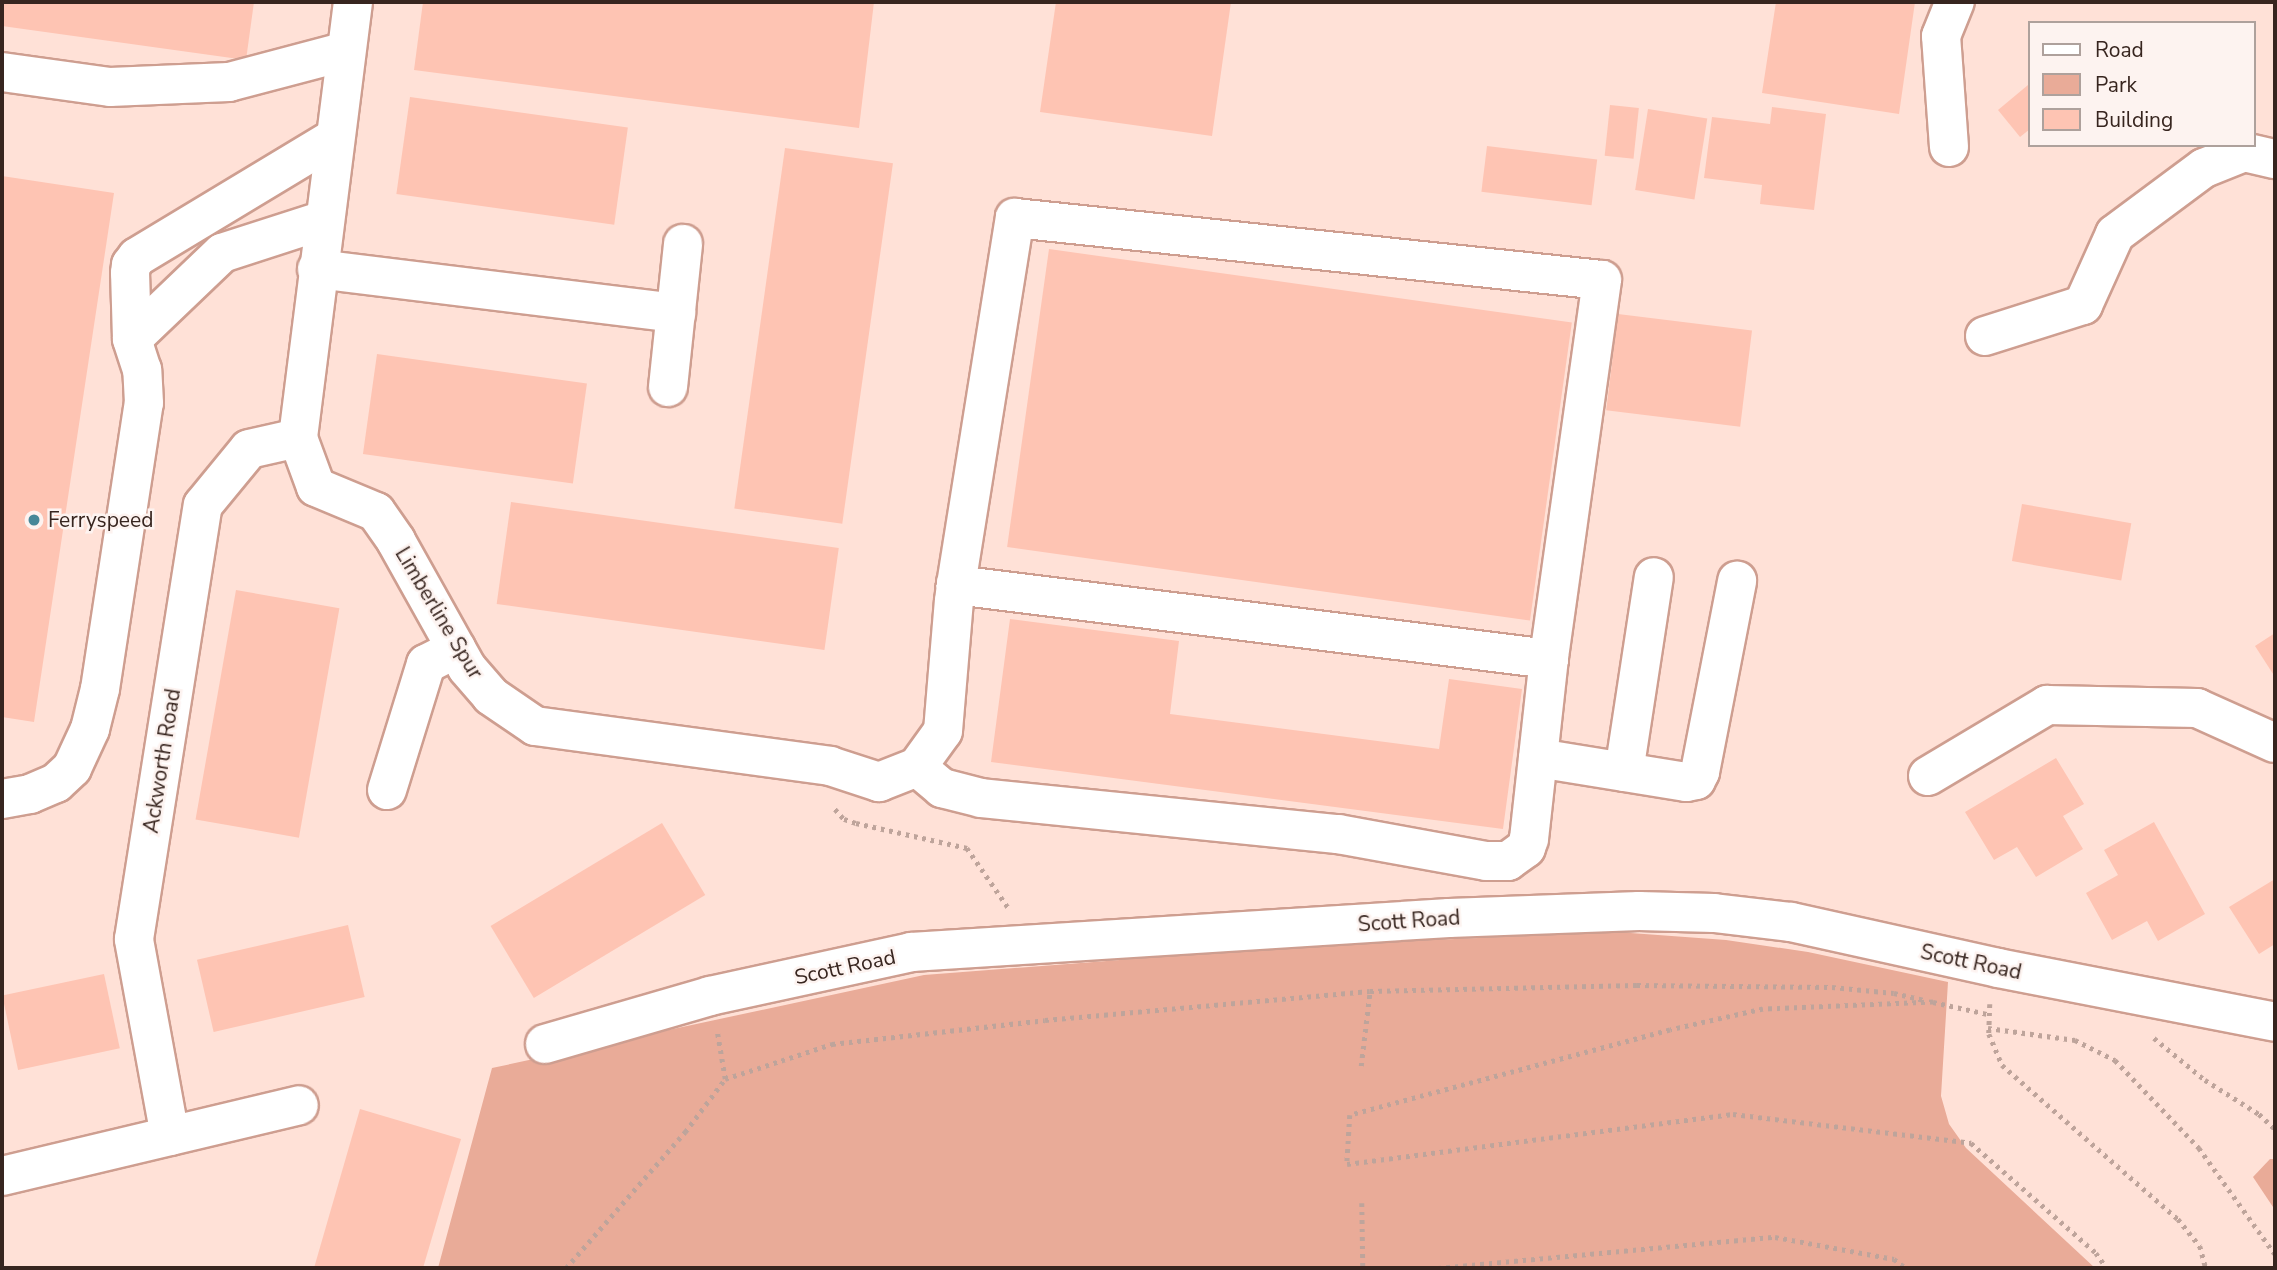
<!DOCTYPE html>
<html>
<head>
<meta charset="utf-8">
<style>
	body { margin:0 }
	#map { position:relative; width:2277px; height:1270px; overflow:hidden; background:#ffe1d7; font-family:"Nunito Sans",sans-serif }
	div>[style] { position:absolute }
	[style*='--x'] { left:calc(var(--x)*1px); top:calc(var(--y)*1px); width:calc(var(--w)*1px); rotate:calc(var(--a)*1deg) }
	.green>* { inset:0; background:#e9ab98 }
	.building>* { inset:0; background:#fec4b3; transform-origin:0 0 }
	.path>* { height:4.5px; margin-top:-2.25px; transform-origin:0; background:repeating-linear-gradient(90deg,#bea49b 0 3.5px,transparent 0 8.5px) }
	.roads { filter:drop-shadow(2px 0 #ce9e90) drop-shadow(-2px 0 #ce9e90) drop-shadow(0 2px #ce9e90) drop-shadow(0 -2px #ce9e90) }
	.minor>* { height:38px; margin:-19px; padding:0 19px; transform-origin:19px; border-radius:19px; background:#fff }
	.dots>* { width:19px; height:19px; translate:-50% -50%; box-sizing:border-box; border:4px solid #fdf3f0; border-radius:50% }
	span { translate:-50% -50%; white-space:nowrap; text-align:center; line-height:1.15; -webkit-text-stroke:5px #fdf3f0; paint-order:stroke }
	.poi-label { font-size:21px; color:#37251f }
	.left { translate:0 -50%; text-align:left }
	.street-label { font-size:21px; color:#37251f }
	.frame { position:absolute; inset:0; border:4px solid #37251f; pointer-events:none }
	.legend { position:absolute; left:2028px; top:21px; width:228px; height:126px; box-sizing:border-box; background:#fdf3f0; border:2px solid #aea19c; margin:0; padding:9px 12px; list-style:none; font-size:21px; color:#37251f }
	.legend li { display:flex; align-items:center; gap:14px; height:35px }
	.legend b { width:35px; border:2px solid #aea19c }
</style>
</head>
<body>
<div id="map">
	<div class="green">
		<div style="clip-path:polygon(1617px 932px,1726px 940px,1808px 952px,1948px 982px,1941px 1096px,1949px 1124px,1966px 1148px,2095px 1268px,438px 1268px,492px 1068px,924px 975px,1313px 945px)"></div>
		<div style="clip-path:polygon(2270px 1159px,2275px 1159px,2275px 1210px,2253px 1177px)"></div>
	</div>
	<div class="building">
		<div style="clip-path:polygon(2px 2px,254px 2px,246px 60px,2px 26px)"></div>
		<div style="clip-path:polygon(423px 2px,874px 2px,859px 128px,414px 70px)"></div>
		<div style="clip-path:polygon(1056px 2px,1231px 2px,1212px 136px,1040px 112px)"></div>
		<div style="clip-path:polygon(1776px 2px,1915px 2px,1899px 114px,1762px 93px)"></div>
		<div style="clip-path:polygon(2028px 85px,2030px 129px,2020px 137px,1998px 110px)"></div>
		<div style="left:410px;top:97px;width:220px;height:98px;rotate:8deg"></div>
		<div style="left:1610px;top:105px;width:29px;height:51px;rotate:6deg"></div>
		<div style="clip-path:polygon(1772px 107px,1826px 114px,1814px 210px,1760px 204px,1762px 185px,1704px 178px,1712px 117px,1770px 124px)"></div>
		<div style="left:1648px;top:109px;width:60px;height:82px;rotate:9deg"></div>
		<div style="left:1487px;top:146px;width:111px;height:46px;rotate:7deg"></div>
		<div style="left:785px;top:148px;width:109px;height:364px;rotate:8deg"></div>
		<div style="clip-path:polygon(2px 176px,114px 193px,34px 722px,2px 717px)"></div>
		<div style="left:1049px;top:249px;width:528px;height:301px;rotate:8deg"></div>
		<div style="left:1618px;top:314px;width:135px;height:97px;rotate:7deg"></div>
		<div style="left:377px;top:354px;width:212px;height:101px;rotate:8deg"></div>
		<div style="left:511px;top:502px;width:331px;height:103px;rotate:8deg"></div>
		<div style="left:2022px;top:504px;width:111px;height:58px;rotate:10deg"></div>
		<div style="left:236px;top:590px;width:105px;height:233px;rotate:10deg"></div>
		<div style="clip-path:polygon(1010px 619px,1179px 641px,1170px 714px,1439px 749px,1449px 679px,1522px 689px,1503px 829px,991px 762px)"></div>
		<div style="clip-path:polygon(2275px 633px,2275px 677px,2255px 646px)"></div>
		<div style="clip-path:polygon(2056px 758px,2084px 804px,2063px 816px,2083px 849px,2036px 877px,2017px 847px,1994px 860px,1965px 812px)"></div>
		<div style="clip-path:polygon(2154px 822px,2205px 914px,2158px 941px,2147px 921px,2112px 940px,2086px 893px,2118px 875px,2104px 850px)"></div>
		<div style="left:662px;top:823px;width:84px;height:200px;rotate:59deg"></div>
		<div style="clip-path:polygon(2275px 879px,2275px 944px,2259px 954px,2229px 907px)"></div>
		<div style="left:348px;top:925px;width:74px;height:155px;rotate:77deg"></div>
		<div style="left:104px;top:974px;width:76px;height:104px;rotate:78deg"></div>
		<div style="clip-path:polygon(360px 1109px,461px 1139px,423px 1268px,314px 1268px)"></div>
	</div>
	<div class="path">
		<div style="--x:835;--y:809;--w:13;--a:48"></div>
		<div style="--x:844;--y:819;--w:13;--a:18"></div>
		<div style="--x:856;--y:823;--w:114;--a:12.7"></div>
		<div style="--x:967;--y:848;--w:75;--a:55.3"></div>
		<div style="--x:1933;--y:1002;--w:170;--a:177.6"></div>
		<div style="--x:1763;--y:1009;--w:95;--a:167.3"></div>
		<div style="--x:1670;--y:1030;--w:331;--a:165.1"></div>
		<div style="--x:1350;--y:1115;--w:49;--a:93.5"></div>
		<div style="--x:1347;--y:1164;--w:389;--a:-7.4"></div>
		<div style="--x:1733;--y:1114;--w:240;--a:6.9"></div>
		<div style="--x:1971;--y:1143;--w:167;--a:41.3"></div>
		<div style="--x:2096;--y:1253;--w:19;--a:54"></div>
		<div style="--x:1933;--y:1002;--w:55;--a:12.5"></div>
		<div style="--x:1990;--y:1004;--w:30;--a:92"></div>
		<div style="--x:1989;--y:1034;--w:34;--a:67"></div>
		<div style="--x:2002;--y:1065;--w:234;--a:41.2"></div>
		<div style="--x:2178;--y:1219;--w:35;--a:51"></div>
		<div style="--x:2200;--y:1246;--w:23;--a:75"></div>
		<div style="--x:1988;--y:1028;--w:88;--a:7.9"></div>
		<div style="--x:2075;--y:1040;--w:45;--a:26.6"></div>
		<div style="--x:2115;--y:1060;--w:122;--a:46.3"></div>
		<div style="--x:2199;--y:1148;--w:130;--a:54.4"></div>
		<div style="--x:2154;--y:1038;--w:66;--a:39.5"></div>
		<div style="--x:2205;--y:1080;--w:64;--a:32.2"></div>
		<div style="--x:2259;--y:1114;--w:22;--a:43"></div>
		<div style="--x:1361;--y:1066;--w:76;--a:-83.2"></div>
		<div style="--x:725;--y:1079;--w:113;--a:-18.1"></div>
		<div style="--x:832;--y:1044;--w:214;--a:-6.4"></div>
		<div style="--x:1045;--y:1020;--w:326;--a:-5.1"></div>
		<div style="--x:1370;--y:991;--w:267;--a:-1.3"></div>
		<div style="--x:1637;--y:985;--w:195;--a:0.6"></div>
		<div style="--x:1832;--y:987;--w:62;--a:5.5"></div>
		<div style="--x:1894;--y:993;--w:32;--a:13"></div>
		<div style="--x:1362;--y:1203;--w:65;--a:89.1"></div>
		<div style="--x:566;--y:1268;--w:181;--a:-48.8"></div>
		<div style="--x:685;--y:1132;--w:66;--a:-53"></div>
		<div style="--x:725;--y:1079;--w:49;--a:-99.5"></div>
		<div style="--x:1438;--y:1268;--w:338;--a:-5.3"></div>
		<div style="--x:1775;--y:1237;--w:121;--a:10.5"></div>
		<div style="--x:1894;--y:1259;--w:15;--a:37"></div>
	</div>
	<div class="roads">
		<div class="minor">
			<div style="--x:353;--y:2;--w:439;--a:97.2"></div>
			<div style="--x:298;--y:438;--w:52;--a:69.8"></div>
			<div style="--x:316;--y:487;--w:65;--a:22.6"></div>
			<div style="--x:376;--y:512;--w:35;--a:55"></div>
			<div style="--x:396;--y:541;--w:145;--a:60.8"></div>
			<div style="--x:467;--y:668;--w:37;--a:49"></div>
			<div style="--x:491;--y:696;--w:53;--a:34.3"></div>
			<div style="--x:535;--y:726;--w:298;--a:7.7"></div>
			<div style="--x:830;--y:766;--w:52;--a:18.1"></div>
			<div style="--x:879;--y:782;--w:41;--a:-21.5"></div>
			<div style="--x:917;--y:767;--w:44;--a:-54.2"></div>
			<div style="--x:943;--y:731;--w:130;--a:-85.2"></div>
			<div style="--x:954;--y:601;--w:16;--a:-83"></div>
			<div style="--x:956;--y:585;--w:372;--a:-80.9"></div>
			<div style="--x:1015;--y:218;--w:590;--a:6.03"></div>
			<div style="--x:1602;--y:280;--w:383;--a:98"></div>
			<div style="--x:1549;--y:659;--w:598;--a:-172.89"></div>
			<div style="--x:2;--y:72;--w:109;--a:7.9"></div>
			<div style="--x:110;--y:87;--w:119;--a:-2.4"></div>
			<div style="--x:229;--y:82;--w:121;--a:-14.8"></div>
			<div style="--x:1949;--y:147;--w:111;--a:-94.1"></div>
			<div style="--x:1941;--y:36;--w:37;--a:-68"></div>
			<div style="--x:324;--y:220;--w:107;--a:162.1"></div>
			<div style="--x:222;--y:253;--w:124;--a:136.3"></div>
			<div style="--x:132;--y:339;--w:66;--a:-91.7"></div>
			<div style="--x:130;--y:273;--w:8;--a:-83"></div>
			<div style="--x:131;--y:265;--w:10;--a:-53"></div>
			<div style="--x:137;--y:257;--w:230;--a:-31.1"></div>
			<div style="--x:317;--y:269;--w:362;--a:7"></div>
			<div style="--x:1985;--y:336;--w:103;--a:-17.6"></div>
			<div style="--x:2083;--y:305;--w:78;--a:-65.7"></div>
			<div style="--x:2115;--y:234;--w:111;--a:-36.6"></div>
			<div style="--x:2204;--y:168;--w:43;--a:-21.8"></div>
			<div style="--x:2244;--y:152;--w:32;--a:13"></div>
			<div style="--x:668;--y:387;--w:144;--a:-84"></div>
			<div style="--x:1538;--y:758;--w:150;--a:9.2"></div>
			<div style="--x:1686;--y:782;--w:10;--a:-11"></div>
			<div style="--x:1696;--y:780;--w:9;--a:-63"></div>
			<div style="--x:1700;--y:772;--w:195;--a:-79"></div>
			<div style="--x:917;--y:767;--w:33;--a:40"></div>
			<div style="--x:942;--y:788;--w:40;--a:14.4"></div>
			<div style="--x:981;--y:798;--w:359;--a:5.8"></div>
			<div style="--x:1338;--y:834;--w:150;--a:10.3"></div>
			<div style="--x:1486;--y:861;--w:22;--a:0"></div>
			<div style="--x:1508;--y:861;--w:22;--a:-36"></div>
			<div style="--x:1526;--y:848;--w:9;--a:-72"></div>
			<div style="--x:1529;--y:839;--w:181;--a:-83.7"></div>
			<div style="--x:1624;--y:772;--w:197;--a:-81.3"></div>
			<div style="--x:1928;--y:776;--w:139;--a:-30.8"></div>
			<div style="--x:2047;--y:705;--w:150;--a:1.1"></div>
			<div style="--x:2197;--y:708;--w:85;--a:24.2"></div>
			<div style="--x:387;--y:790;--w:132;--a:-72.8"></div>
			<div style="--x:426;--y:664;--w:34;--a:-27"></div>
			<div style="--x:2;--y:799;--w:28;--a:-10"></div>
			<div style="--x:30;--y:794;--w:28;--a:-23"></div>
			<div style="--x:56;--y:783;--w:22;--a:-43"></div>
			<div style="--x:72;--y:768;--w:43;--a:-65.2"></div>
			<div style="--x:90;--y:729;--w:41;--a:-76"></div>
			<div style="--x:100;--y:689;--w:289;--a:-81.3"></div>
			<div style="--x:144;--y:403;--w:33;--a:-93"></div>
			<div style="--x:142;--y:370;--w:33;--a:-108"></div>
			<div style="--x:545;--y:1044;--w:172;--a:-16.2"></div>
			<div style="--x:710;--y:996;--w:206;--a:-12.3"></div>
			<div style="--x:911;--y:952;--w:539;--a:-3.62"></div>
			<div style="--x:1449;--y:918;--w:190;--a:-2.1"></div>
			<div style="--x:1639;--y:911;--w:75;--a:1.5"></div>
			<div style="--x:1714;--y:913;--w:78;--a:6.7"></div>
			<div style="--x:1791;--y:922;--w:212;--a:12.5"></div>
			<div style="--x:1998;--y:968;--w:282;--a:11"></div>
			<div style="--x:170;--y:1136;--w:200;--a:-100.4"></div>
			<div style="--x:134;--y:939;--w:439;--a:-81"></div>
			<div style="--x:203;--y:505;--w:72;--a:-50.6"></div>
			<div style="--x:249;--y:449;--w:50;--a:-12.7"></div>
			<div style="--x:2;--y:1176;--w:305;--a:-13.4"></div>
		</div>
	</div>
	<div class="dots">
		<div style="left:34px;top:520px;background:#468899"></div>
	</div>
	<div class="poi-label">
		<span class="left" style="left:48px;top:520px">Ferryspeed</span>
	</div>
	<div class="street-label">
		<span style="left:439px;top:613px;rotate:59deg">Limberline Spur</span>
		<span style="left:162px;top:761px;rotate:-81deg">Ackworth Road</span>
		<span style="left:1409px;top:921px;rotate:-4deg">Scott Road</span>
		<span style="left:1971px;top:962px;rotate:12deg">Scott Road</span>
		<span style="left:845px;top:967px;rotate:-12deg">Scott Road</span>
	</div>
	<div class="frame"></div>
	<ul class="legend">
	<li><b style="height:9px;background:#fff"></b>Road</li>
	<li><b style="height:19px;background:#e9ab98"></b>Park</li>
	<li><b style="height:19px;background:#fec4b3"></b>Building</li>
	</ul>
</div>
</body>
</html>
